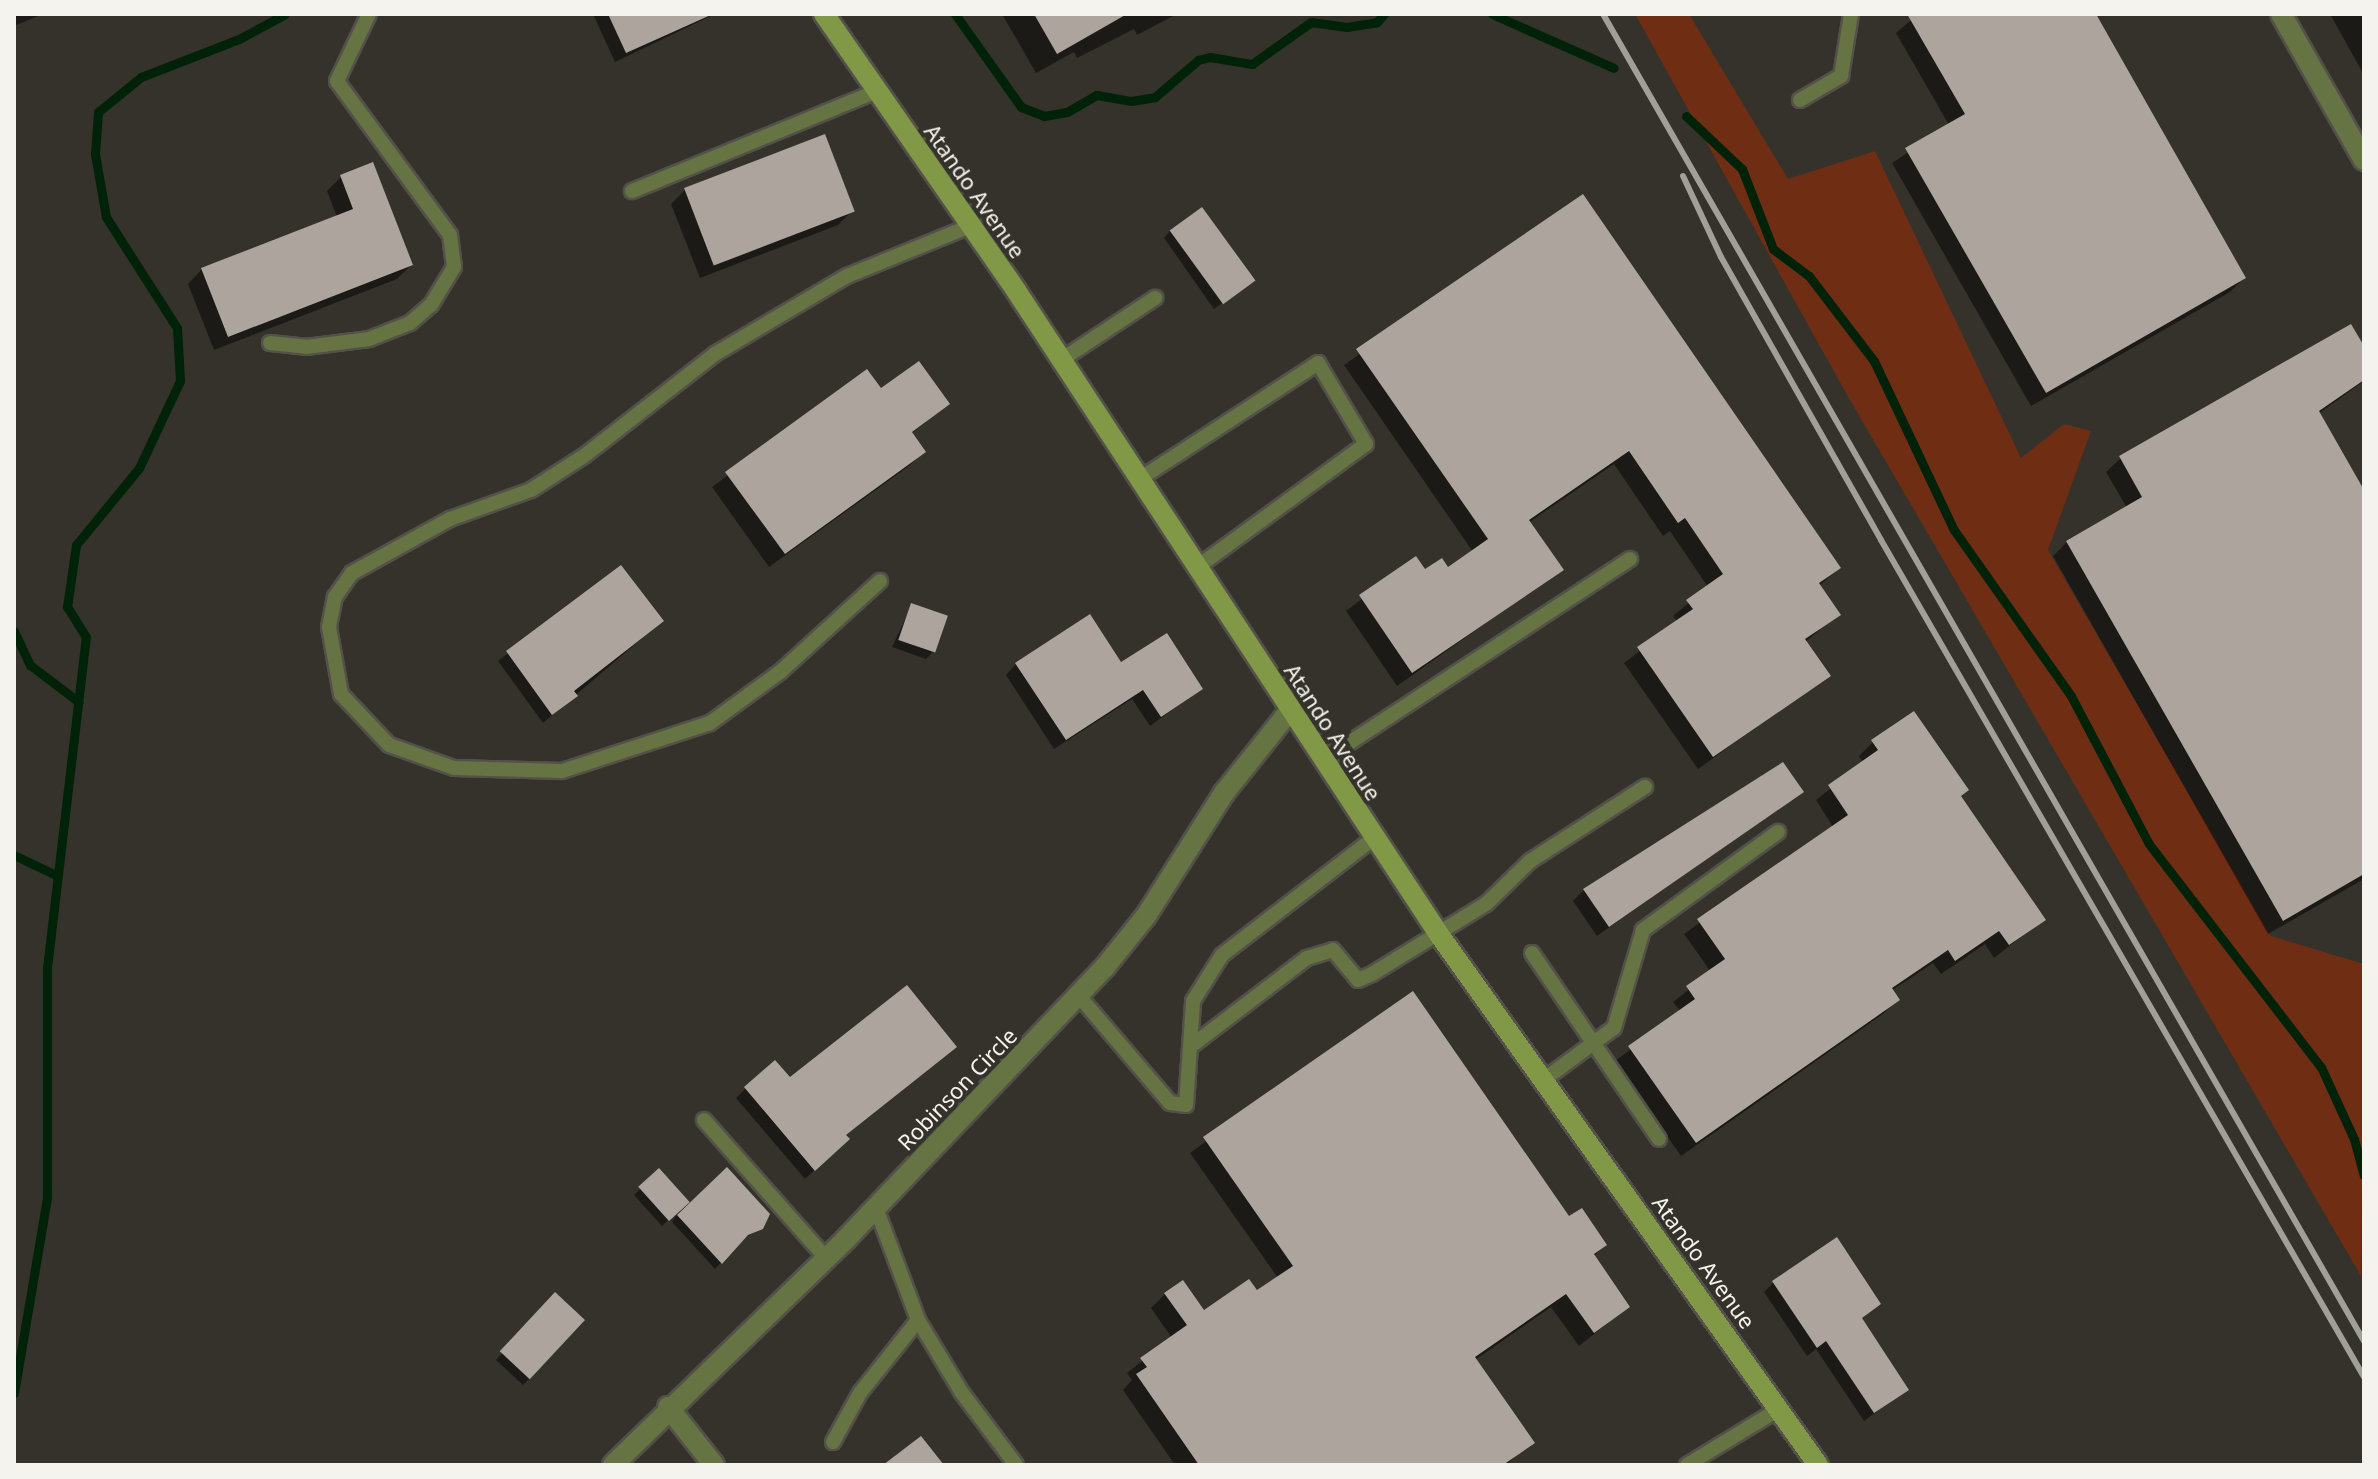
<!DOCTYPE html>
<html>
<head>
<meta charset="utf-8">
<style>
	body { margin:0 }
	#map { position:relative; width:2378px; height:1479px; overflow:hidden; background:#34322a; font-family:"Noto Sans",sans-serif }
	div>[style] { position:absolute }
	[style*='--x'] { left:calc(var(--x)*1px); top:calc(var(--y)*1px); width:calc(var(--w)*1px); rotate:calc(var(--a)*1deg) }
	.green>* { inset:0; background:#6f2d14 }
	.shadow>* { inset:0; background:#0007 }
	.stream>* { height:9px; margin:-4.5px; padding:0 4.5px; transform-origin:4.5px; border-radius:4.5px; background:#002209 }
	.building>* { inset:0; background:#ada59d; transform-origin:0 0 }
	.roads { filter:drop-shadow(2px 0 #535149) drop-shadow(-2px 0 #535149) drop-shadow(0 2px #535149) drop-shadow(0 -2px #535149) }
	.lane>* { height:14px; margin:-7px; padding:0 7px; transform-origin:7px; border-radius:7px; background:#657442 }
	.street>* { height:20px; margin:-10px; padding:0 10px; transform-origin:10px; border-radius:10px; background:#657442 }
	.secondary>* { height:20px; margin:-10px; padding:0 10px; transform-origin:10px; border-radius:10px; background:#819847 }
	.rail>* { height:6px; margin:-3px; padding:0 3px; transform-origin:3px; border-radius:3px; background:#a09f98 }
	span { translate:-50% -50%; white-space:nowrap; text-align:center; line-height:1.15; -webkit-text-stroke:8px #34322a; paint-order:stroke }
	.street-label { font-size:22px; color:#f4f3ed }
	.frame { position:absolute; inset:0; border:16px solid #f4f3ed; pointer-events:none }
</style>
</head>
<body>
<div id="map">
	<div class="green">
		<div style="clip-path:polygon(1635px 14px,1689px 14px,1788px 179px,1875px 151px,2021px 458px,2064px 424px,2091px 431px,2048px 550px,2271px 936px,2364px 964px,2361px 1276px,1847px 395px)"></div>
	</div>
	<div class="shadow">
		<div style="clip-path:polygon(14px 14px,43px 14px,14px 26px)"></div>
		<div style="clip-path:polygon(593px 14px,715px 14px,615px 62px)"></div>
		<div style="clip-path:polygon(1002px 14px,1177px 14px,1137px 35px,1134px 29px,1077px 58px,1074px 52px,1036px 73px)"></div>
		<div style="clip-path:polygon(1918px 14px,2093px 14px,2244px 278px,2230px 292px,2031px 406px,1892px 163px,1949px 125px,1896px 33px)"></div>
		<div style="clip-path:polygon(2330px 14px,2364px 14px,2364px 75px)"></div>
		<div style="clip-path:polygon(341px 177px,411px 265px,397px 279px,214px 350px,188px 284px,202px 269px,337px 217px,327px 191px)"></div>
		<div style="clip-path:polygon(685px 190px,852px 211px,838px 225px,700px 278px,671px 204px)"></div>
		<div style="clip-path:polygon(1582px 197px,1839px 568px,1819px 586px,1839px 614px,1805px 642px,1828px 676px,1698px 769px,1624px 663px,1678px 622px,1673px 616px,1708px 587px,1670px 531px,1663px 536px,1614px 464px,1528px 523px,1561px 570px,1397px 686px,1346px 611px,1416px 558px,1425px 572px,1448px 570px,1473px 552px,1344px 365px)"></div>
		<div style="clip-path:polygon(1170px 231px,1245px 287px,1214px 309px,1164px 238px)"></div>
		<div style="clip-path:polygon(2364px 350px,2364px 381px,2318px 414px,2364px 494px,2364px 879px,2268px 934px,2053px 556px,2067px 542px,2127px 508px,2106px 472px,2121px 458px)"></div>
		<div style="clip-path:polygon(866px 372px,881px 390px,948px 404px,911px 434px,924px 452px,909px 466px,769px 567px,712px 487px)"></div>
		<div style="clip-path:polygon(621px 568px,653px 629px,543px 723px,498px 661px)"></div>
		<div style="clip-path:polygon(912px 605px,933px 652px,926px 659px,892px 647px)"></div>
		<div style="clip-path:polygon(1016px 664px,1121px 665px,1201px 689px,1150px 726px,1132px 699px,1054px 749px,1006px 675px)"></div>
		<div style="clip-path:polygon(1873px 742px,1959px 797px,2044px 919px,1994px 958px,1985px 944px,1941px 974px,1933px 963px,1891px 991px,1897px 1000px,1883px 1014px,1681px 1156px,1615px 1061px,1681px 1012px,1673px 1002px,1711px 972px,1684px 934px,1833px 827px,1816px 800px,1863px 763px,1859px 756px)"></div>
		<div style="clip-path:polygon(1801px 792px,1597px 936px,1573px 901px,1584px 890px)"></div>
		<div style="clip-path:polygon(1413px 994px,1569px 1219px,1605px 1245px,1593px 1257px,1628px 1307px,1579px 1346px,1551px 1307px,1475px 1360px,1532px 1442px,1506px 1465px,1175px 1465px,1123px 1390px,1132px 1380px,1127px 1373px,1172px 1338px,1151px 1308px,1165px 1294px,1204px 1313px,1256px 1293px,1278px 1278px,1190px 1153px)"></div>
		<div style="clip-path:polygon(745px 1089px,844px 1136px,847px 1139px,805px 1179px,736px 1098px)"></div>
		<div style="clip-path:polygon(659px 1171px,690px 1205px,761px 1228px,741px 1240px,715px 1269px,672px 1222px,681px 1208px,662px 1226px,634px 1195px)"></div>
		<div style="clip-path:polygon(1773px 1283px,1879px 1304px,1860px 1320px,1907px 1389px,1864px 1421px,1816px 1349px,1807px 1356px,1764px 1292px)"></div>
		<div style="clip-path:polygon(549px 1302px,530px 1378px,523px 1385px,496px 1360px)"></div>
	</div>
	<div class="stream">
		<div style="--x:955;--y:14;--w:114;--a:54.6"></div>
		<div style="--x:1021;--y:107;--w:25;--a:21"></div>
		<div style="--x:1044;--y:116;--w:23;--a:-10"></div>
		<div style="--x:1067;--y:112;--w:34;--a:-30"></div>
		<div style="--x:1097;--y:95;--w:35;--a:10"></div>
		<div style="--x:1131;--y:101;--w:24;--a:-9"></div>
		<div style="--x:1155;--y:97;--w:57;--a:-40.7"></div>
		<div style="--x:1198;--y:60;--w:12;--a:-14"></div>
		<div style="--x:1210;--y:57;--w:43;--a:9.5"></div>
		<div style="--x:1252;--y:64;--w:72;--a:-35.4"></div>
		<div style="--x:1311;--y:22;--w:36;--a:8"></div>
		<div style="--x:1347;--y:27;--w:30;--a:-9"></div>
		<div style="--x:1377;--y:22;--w:11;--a:-49"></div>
		<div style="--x:1492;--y:14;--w:133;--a:23.9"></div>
		<div style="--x:1686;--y:116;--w:77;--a:43.4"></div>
		<div style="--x:1742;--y:169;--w:86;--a:68.8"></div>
		<div style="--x:1773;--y:249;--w:45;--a:36.9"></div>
		<div style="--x:1809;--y:276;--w:107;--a:52.6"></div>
		<div style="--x:1874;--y:361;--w:187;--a:64.7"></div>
		<div style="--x:1954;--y:530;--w:203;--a:54.8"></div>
		<div style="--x:2071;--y:696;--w:167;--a:62.2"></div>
		<div style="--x:2149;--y:844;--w:282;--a:52.4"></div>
		<div style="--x:2321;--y:1067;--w:79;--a:65.4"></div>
		<div style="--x:2354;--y:1139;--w:38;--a:75"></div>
		<div style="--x:14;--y:631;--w:38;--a:65"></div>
		<div style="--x:30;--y:665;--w:61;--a:37.1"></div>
		<div style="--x:14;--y:855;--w:47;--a:25.5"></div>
		<div style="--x:14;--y:1393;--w:199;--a:-80.4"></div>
		<div style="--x:47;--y:1197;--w:229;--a:-90"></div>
		<div style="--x:47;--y:968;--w:333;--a:-83.3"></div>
		<div style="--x:86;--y:637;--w:36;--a:-122"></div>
		<div style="--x:67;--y:607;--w:63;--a:-81.7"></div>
		<div style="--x:76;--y:545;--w:99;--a:-50.7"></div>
		<div style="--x:139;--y:468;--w:96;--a:-64.8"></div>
		<div style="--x:180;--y:381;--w:53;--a:-93.2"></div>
		<div style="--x:177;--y:328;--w:132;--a:-122.6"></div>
		<div style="--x:106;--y:217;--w:64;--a:-99.9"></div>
		<div style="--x:95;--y:154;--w:42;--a:-85.9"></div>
		<div style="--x:98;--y:112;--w:55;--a:-39.1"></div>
		<div style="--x:141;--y:77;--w:105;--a:-21.2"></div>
		<div style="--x:239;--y:39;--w:52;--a:-28.5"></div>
	</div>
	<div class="building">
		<div style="clip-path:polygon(608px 14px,713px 14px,626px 53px)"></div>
		<div style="clip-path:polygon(1034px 14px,1127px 14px,1057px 54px)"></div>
		<div style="clip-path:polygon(1907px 14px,2096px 14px,2246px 278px,2046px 393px,1905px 148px,1965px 114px)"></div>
		<div style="left:825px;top:134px;width:83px;height:151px;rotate:69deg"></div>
		<div style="clip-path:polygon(373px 162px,413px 265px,228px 337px,201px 268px,353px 209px,340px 175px)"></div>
		<div style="clip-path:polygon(1583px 194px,1841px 568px,1819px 583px,1841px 615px,1805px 639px,1831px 676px,1713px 757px,1637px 647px,1693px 609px,1686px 600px,1723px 574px,1685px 518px,1678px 523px,1629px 451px,1529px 520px,1564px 570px,1412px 673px,1359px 595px,1416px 556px,1425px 569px,1442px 558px,1448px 567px,1488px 539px,1356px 349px)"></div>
		<div style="left:1202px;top:207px;width:91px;height:40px;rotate:54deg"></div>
		<div style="clip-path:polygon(2351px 324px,2364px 346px,2364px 380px,2319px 411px,2364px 490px,2364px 874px,2283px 921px,2066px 541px,2142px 497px,2119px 456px)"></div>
		<div style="clip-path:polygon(919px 361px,950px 404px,912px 432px,926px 452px,785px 554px,725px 472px,867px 369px,881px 388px)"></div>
		<div style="clip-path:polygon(621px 565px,664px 621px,574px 691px,578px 696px,552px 715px,506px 651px)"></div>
		<div style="left:911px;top:603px;width:39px;height:39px;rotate:19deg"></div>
		<div style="clip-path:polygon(1090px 614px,1121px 662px,1167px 633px,1203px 689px,1161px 717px,1143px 690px,1066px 740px,1015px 663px)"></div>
		<div style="clip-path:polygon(1914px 711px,1969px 790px,1961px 796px,2046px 920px,2009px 945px,1999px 931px,1955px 961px,1948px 950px,1892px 988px,1900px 1000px,1696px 1143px,1628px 1046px,1695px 999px,1686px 986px,1725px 959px,1697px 919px,1848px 815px,1828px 785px,1878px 750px,1871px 740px)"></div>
		<div style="clip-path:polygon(1783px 762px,1804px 792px,1609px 927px,1583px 889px)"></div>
		<div style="clip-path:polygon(907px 985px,957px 1047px,846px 1135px,850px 1139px,815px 1171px,744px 1087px,775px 1060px,790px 1077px)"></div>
		<div style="clip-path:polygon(1413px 991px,1569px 1216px,1582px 1208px,1607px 1245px,1594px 1254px,1630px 1307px,1594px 1333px,1566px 1294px,1475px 1357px,1535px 1443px,1503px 1465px,1199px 1465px,1136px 1374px,1147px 1367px,1140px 1358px,1187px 1325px,1164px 1293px,1183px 1280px,1204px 1310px,1249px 1279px,1257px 1290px,1293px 1266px,1203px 1137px)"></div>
		<div style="clip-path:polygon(727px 1167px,770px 1214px,763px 1229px,748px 1235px,722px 1264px,677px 1215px)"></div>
		<div style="left:659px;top:1168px;width:46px;height:28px;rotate:48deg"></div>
		<div style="clip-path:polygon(1837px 1237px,1881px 1304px,1862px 1318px,1909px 1390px,1874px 1413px,1826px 1341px,1817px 1348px,1772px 1281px)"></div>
		<div style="left:555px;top:1292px;width:41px;height:81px;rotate:43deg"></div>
		<div style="clip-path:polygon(921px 1436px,944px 1465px,883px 1465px)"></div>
	</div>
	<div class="roads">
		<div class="lane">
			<div style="--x:1800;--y:100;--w:48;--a:-30.3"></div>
			<div style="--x:1841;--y:76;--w:63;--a:-80.8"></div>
			<div style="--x:632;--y:191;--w:262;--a:-22.2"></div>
			<div style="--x:270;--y:343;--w:36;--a:6"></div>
			<div style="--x:306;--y:347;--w:64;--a:-7.2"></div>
			<div style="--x:369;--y:339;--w:44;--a:-21.3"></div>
			<div style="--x:410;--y:323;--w:28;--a:-41"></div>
			<div style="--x:431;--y:305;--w:44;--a:-58.8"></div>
			<div style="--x:454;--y:267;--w:32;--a:-97"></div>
			<div style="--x:450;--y:235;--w:191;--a:-126.3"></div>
			<div style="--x:337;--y:81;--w:74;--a:-64.5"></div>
			<div style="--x:1061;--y:360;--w:113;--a:-33.4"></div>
			<div style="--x:1138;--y:480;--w:215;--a:-33"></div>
			<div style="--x:1318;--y:363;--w:94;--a:59.3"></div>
			<div style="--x:1366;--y:444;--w:210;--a:143.9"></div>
			<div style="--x:880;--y:581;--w:135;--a:137.7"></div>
			<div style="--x:780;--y:672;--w:87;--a:143.9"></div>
			<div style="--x:710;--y:723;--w:156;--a:162"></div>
			<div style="--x:562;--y:771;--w:108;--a:-178.4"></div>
			<div style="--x:454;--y:768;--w:69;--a:-160.5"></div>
			<div style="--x:389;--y:745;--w:70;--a:-133.3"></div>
			<div style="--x:341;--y:694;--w:68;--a:-100.2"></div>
			<div style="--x:329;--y:627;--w:31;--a:-79"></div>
			<div style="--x:335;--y:597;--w:29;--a:-55"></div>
			<div style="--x:352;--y:573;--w:112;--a:-28.9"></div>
			<div style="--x:450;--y:519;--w:86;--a:-19.7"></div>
			<div style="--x:531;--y:490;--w:63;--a:-32.7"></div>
			<div style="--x:584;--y:456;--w:166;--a:-37.9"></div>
			<div style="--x:715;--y:354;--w:153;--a:-30.6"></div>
			<div style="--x:847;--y:276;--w:133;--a:-22.1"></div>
			<div style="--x:1323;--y:760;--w:367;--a:-33.2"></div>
			<div style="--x:1532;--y:953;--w:225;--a:55.7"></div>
			<div style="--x:1079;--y:996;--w:140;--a:49.6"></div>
			<div style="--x:1170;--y:1103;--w:16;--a:7"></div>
			<div style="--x:1186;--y:1105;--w:104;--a:-86.1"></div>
			<div style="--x:1193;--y:1001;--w:54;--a:-57.8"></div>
			<div style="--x:1222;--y:955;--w:192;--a:-37.6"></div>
			<div style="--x:1190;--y:1047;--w:147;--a:-37.3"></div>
			<div style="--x:1307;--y:958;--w:27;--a:-17"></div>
			<div style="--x:1333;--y:950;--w:39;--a:50"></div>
			<div style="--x:1358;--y:980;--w:15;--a:-23"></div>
			<div style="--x:1372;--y:974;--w:134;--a:-31.6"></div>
			<div style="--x:1486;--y:904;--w:62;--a:-44.3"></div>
			<div style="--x:1530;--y:861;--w:137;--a:-32.8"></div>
			<div style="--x:1542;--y:1081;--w:89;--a:-36.4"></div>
			<div style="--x:1614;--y:1028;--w:102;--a:-73.5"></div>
			<div style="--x:1643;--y:930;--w:167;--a:-36"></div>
			<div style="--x:704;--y:1120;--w:183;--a:48.5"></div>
			<div style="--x:876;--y:1208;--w:120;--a:69.4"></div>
			<div style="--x:918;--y:1320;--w:85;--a:58.9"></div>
			<div style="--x:962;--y:1393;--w:90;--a:53.1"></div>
			<div style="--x:833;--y:1442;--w:56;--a:-61.1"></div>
			<div style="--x:860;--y:1393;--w:93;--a:-51.5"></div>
			<div style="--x:1687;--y:1465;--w:108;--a:-31.3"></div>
		</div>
		<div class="street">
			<div style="--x:2281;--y:14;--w:168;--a:60.4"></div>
			<div style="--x:668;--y:1407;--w:74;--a:51.6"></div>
			<div style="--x:613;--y:1465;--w:325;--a:-44.1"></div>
			<div style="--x:846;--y:1239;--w:376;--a:-46.4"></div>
			<div style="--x:1105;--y:967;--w:65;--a:-51.2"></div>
			<div style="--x:1146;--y:916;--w:146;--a:-57.6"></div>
			<div style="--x:1224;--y:793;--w:107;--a:-51.4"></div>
		</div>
		<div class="secondary">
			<div style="--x:824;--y:14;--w:338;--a:55.2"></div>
			<div style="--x:1017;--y:292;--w:767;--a:56.7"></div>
			<div style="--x:1438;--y:933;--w:654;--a:54.46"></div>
		</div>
	</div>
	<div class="rail">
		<div style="--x:1603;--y:14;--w:1530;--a:60.17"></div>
		<div style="--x:1683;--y:176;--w:89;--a:64.9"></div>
		<div style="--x:1721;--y:257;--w:325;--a:60.5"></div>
		<div style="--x:1881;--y:540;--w:966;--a:60.01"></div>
	</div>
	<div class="street-label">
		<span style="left:975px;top:191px;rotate:55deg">Atando Avenue</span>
		<span style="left:1333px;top:732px;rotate:57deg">Atando Avenue</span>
		<span style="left:957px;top:1089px;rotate:-46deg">Robinson Circle</span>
		<span style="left:1704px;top:1262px;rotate:54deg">Atando Avenue</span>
	</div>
	<div class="frame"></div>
</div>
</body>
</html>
